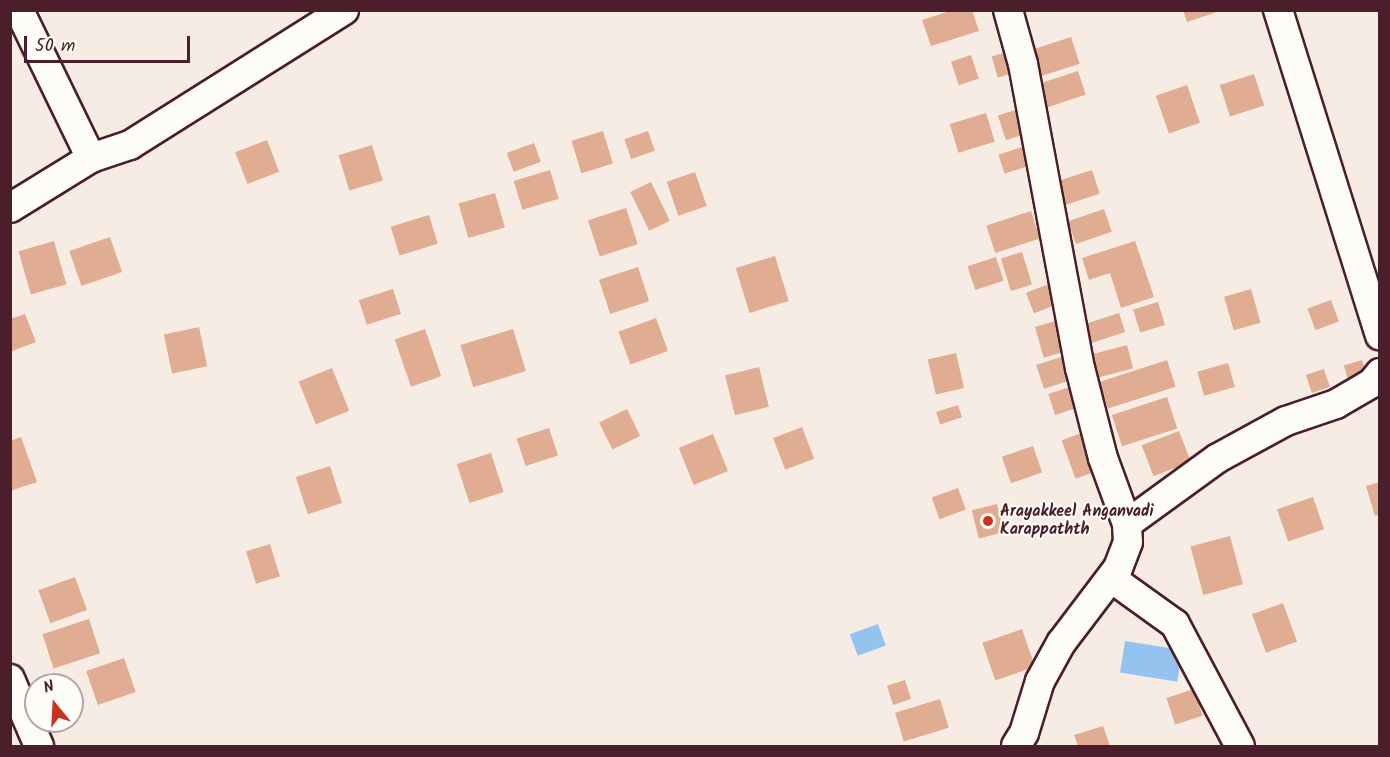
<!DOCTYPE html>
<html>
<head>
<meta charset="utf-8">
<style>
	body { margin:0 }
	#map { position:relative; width:1390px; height:757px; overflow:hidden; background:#f7ece3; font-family:Kalam,sans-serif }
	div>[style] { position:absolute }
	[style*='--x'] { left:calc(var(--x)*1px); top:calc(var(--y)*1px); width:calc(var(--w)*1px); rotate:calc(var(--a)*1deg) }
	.water>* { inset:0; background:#94c3ef; transform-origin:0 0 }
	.building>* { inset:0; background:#e0ad93; transform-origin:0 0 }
	.roads { filter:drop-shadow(2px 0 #4a1f2b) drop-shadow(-2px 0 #4a1f2b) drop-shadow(0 2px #4a1f2b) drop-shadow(0 -2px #4a1f2b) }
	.minor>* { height:28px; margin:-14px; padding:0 14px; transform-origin:14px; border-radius:14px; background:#fdfcf7 }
	.dots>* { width:16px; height:16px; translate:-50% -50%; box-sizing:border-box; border:3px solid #fdfcf7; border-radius:50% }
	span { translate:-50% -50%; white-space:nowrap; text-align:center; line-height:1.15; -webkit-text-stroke:4.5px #fdfcf7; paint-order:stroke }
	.poi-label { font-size:16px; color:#4a1f2b; font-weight:700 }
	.left { translate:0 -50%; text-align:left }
	.frame { position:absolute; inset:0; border:12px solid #4a1f2b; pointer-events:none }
	.north { position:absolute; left:24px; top:673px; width:60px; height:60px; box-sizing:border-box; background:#fdfcf7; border:2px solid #b5a4a5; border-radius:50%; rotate:342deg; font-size:16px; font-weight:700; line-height:24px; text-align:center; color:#4a1f2b }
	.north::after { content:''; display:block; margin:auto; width:21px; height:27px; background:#c8321e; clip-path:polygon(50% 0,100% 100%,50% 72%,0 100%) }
	.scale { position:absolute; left:24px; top:36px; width:166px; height:27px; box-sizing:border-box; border:3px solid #4a1f2b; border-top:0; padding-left:8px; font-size:18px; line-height:21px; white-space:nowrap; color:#4a1f2b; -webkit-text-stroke:4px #fdfcf7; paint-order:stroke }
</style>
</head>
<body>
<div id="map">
	<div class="water">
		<div style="left:878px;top:624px;width:23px;height:30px;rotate:70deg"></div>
		<div style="left:1125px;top:641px;width:58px;height:32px;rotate:9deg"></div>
	</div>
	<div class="building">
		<div style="clip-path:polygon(953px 10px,972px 10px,979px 31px,931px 46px,922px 20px)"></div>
		<div style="clip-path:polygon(1183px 10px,1220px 10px,1220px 11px,1187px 22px)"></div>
		<div style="left:1071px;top:37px;width:28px;height:41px;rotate:72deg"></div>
		<div style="left:1007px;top:52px;width:22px;height:16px;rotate:74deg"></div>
		<div style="left:971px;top:55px;width:25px;height:21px;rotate:72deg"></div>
		<div style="left:1078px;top:71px;width:25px;height:46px;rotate:72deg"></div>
		<div style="left:1254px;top:74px;width:33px;height:36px;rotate:72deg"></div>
		<div style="left:1187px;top:85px;width:40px;height:33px;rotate:71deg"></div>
		<div style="left:1015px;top:110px;width:26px;height:18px;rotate:72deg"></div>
		<div style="left:986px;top:113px;width:30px;height:38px;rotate:73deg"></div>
		<div style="left:603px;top:131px;width:34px;height:33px;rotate:73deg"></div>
		<div style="left:648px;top:131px;width:21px;height:25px;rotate:71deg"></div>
		<div style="left:267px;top:140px;width:34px;height:34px;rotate:69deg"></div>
		<div style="left:534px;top:143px;width:20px;height:29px;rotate:70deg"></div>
		<div style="left:372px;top:145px;width:37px;height:35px;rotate:73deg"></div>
		<div style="left:1025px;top:146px;width:20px;height:28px;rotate:72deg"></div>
		<div style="left:550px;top:170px;width:30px;height:38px;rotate:73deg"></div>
		<div style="left:1092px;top:170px;width:25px;height:39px;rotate:72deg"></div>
		<div style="left:695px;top:172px;width:36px;height:30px;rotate:71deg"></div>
		<div style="left:651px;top:182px;width:43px;height:23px;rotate:64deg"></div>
		<div style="left:495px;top:193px;width:36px;height:38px;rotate:74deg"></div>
		<div style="left:626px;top:208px;width:38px;height:40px;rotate:72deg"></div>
		<div style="left:1104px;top:209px;width:24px;height:38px;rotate:71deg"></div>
		<div style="left:1031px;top:211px;width:29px;height:47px;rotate:72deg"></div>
		<div style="left:429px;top:215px;width:30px;height:40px;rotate:73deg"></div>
		<div style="left:110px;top:237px;width:37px;height:43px;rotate:71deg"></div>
		<div style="left:54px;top:241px;width:45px;height:37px;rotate:74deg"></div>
		<div style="clip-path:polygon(1135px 241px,1154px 297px,1121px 308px,1110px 273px,1089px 280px,1082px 258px)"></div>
		<div style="left:1022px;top:252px;width:34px;height:22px;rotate:73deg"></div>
		<div style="left:775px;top:256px;width:47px;height:41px;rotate:73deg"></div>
		<div style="left:996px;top:257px;width:25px;height:30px;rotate:72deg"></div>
		<div style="left:638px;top:267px;width:36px;height:41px;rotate:72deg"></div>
		<div style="left:1054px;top:282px;width:22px;height:30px;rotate:69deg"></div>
		<div style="left:393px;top:289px;width:26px;height:36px;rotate:72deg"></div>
		<div style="left:1251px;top:289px;width:35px;height:28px;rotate:74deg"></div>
		<div style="left:1331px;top:300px;width:23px;height:25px;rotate:70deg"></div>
		<div style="left:1158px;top:302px;width:24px;height:26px;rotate:73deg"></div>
		<div style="left:1119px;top:313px;width:20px;height:40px;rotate:72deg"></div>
		<div style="clip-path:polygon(25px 314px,36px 342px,10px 352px,10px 319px)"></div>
		<div style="left:656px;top:318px;width:35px;height:40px;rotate:70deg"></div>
		<div style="left:1059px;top:320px;width:32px;height:25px;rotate:74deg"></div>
		<div style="left:199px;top:327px;width:40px;height:36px;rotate:78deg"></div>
		<div style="left:425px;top:329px;width:50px;height:32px;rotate:71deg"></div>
		<div style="left:513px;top:329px;width:44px;height:55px;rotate:73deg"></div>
		<div style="left:1127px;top:345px;width:24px;height:39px;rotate:75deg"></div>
		<div style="left:956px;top:353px;width:36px;height:29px;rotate:77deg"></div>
		<div style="left:1061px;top:357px;width:25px;height:26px;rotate:72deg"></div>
		<div style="left:1167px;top:360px;width:28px;height:71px;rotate:72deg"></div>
		<div style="left:1362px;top:360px;width:14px;height:19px;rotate:73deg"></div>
		<div style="left:1228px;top:363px;width:25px;height:32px;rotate:74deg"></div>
		<div style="left:759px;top:367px;width:41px;height:35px;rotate:76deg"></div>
		<div style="left:332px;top:368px;width:46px;height:36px;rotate:68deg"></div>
		<div style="left:1324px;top:369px;width:19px;height:19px;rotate:72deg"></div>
		<div style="left:1073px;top:386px;width:22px;height:26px;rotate:72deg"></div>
		<div style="left:1167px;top:397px;width:33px;height:58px;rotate:72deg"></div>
		<div style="left:958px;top:405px;width:13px;height:23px;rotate:72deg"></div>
		<div style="left:627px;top:409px;width:30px;height:31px;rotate:64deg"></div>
		<div style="left:802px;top:427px;width:34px;height:31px;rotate:69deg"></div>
		<div style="left:549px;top:428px;width:29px;height:34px;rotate:72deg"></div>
		<div style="left:1087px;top:431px;width:41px;height:27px;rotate:70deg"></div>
		<div style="left:1179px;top:431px;width:33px;height:40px;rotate:69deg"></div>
		<div style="left:713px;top:434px;width:40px;height:37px;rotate:68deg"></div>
		<div style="clip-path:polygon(21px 437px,37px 482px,10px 491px,10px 441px)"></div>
		<div style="left:1033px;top:446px;width:28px;height:33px;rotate:71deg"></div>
		<div style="left:491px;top:453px;width:41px;height:36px;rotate:72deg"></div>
		<div style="left:330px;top:466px;width:39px;height:36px;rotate:72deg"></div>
		<div style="clip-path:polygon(1380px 482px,1380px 514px,1375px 516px,1366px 486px)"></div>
		<div style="left:958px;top:488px;width:23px;height:28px;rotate:70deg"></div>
		<div style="left:1313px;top:497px;width:34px;height:38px;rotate:71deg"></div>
		<div style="left:997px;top:504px;width:29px;height:26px;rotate:76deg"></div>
		<div style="left:1230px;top:536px;width:50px;height:41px;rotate:75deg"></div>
		<div style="left:270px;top:544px;width:34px;height:25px;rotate:73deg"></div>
		<div style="left:75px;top:577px;width:35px;height:39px;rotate:70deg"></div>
		<div style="left:1283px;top:603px;width:41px;height:33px;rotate:70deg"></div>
		<div style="left:89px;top:619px;width:36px;height:49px;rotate:72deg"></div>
		<div style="left:1022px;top:629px;width:40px;height:42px;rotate:71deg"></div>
		<div style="left:124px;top:658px;width:36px;height:40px;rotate:71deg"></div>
		<div style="left:905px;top:680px;width:20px;height:19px;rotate:72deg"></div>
		<div style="left:1194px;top:689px;width:28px;height:29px;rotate:72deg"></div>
		<div style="left:940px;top:699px;width:30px;height:47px;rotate:73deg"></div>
		<div style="clip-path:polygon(1103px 726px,1110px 746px,1078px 746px,1074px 735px)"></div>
	</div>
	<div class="roads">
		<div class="minor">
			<div style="--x:19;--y:10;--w:165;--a:64.1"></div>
			<div style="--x:1008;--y:10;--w:56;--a:74.5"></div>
			<div style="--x:1023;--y:64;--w:309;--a:79.4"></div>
			<div style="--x:1080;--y:368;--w:93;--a:75.7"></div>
			<div style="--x:1103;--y:458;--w:70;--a:70"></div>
			<div style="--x:1127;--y:524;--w:18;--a:87"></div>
			<div style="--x:1128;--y:542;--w:28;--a:111"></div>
			<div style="--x:1118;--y:568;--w:94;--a:127.2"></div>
			<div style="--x:1061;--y:643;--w:43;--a:118.9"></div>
			<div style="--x:1040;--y:681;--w:54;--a:107.1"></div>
			<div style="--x:1024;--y:733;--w:15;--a:122"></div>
			<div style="--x:1278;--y:10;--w:341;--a:72.6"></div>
			<div style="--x:10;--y:208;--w:95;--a:-31.7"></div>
			<div style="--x:91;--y:158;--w:41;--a:-18.4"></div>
			<div style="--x:130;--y:145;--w:253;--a:-32.2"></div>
			<div style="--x:1127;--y:524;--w:112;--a:-36"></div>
			<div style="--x:1218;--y:458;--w:77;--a:-28.6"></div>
			<div style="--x:1286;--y:421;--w:53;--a:-18.8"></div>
			<div style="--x:1336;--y:404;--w:42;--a:-30.3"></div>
			<div style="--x:1372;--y:383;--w:13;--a:-51"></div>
			<div style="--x:1111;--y:578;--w:79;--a:35.7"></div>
			<div style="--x:1175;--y:624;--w:138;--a:62"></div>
			<div style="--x:10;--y:679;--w:73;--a:66.6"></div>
		</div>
	</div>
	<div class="dots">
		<div style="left:988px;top:521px;background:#c8321e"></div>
	</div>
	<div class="poi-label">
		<span class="left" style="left:1000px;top:521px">Arayakkeel Anganvadi<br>Karappathth</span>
	</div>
	<div class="frame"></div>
	<div class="north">N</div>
	<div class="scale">50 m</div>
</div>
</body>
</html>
